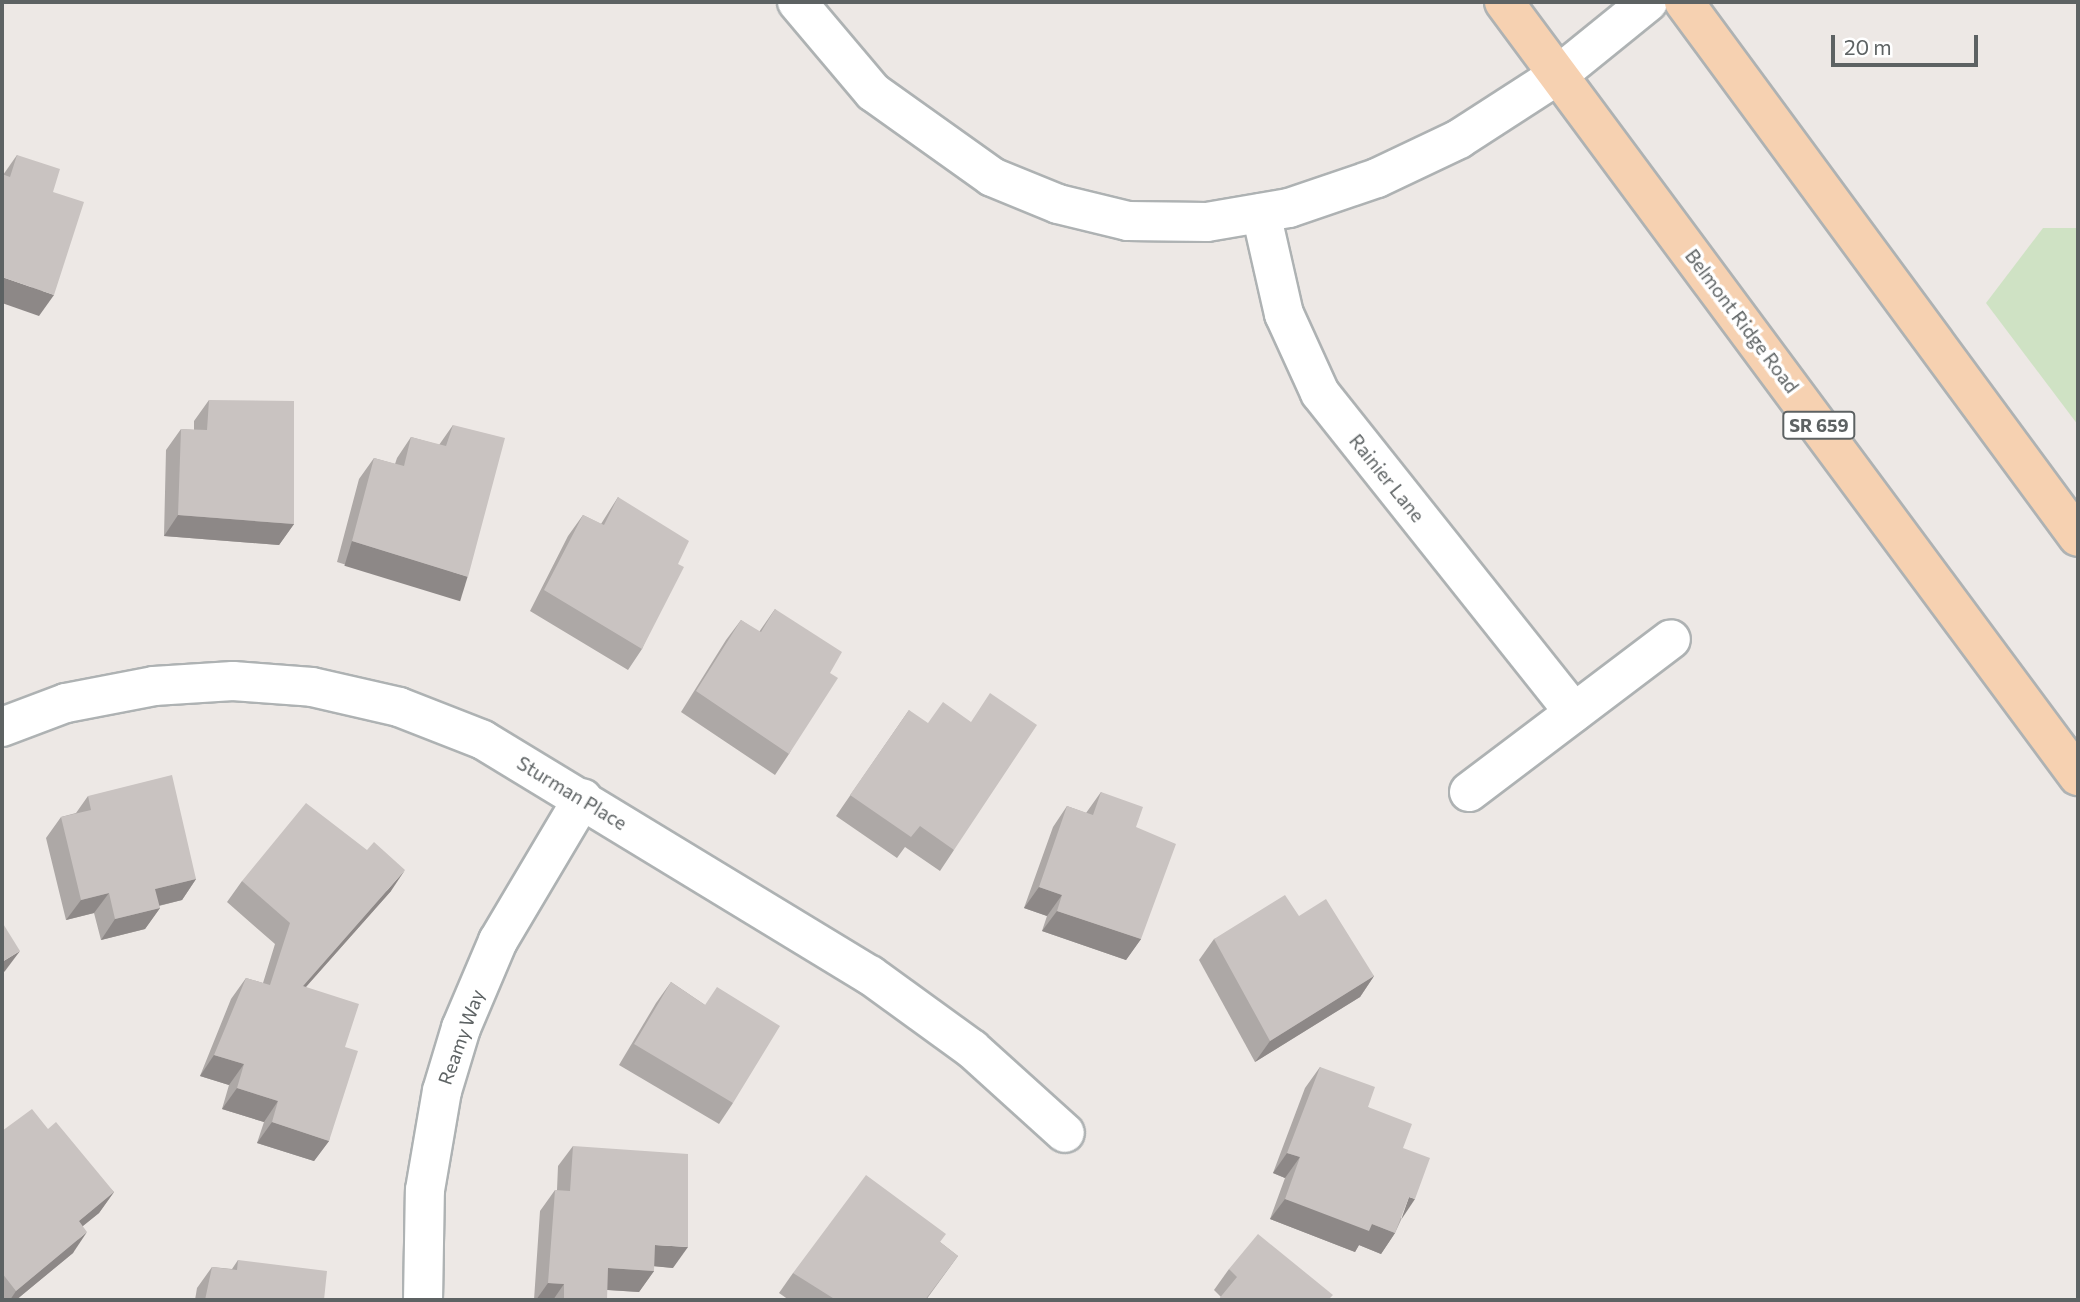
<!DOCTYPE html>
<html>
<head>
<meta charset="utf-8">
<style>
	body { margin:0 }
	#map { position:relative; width:2080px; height:1302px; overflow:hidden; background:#ede8e5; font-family:Commissioner,sans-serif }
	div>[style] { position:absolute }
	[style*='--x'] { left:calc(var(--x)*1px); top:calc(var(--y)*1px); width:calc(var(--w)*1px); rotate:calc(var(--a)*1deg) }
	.green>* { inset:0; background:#cfe2c4 }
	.roads { filter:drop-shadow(2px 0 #aeb2b3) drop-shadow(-2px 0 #aeb2b3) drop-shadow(0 2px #aeb2b3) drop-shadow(0 -2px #aeb2b3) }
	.minor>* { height:38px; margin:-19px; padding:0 19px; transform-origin:19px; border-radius:19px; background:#fff }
	.primary>* { height:38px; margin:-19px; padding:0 19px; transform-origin:19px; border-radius:19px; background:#f6d1b1 }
	.wall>* { inset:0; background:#ada8a6 }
	.shaded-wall>* { inset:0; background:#8d8887; transform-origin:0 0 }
	.building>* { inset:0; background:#c9c3c1 }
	span { translate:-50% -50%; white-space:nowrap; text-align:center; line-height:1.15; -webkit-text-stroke:7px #fff; paint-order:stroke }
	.shield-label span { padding:2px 5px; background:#fff; border:2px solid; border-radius:5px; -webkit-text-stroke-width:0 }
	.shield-label { font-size:18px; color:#5d6263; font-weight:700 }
	.street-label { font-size:19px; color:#5d6263 }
	.frame { position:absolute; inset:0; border:4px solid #5d6263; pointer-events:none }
	.scale { position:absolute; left:1831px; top:35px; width:147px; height:32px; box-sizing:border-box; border:4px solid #5d6263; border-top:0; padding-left:9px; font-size:21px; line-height:24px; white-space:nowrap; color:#5d6263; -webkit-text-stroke:5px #fff; paint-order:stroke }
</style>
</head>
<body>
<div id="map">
	<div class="green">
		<div style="clip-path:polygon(2043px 228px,2078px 228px,2078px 425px,1986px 303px)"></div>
	</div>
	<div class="roads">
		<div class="minor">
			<div style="--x:797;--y:2;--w:118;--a:49.8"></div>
			<div style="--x:873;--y:92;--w:146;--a:35.5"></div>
			<div style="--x:992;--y:177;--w:71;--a:22.2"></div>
			<div style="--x:1058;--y:204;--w:72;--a:13.7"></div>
			<div style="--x:1128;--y:221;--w:79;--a:0.7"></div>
			<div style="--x:1207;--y:222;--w:83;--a:-9.7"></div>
			<div style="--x:1289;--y:208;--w:93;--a:-18.8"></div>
			<div style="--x:1377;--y:178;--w:91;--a:-25.4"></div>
			<div style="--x:1459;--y:139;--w:118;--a:-32.9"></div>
			<div style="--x:1558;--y:75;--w:116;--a:-39"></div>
			<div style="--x:1261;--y:213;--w:104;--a:77.2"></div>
			<div style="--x:1284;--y:314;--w:87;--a:65.5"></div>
			<div style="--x:1320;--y:393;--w:408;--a:51.5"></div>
			<div style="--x:2;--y:727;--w:68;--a:-20.6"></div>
			<div style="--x:66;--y:703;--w:90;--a:-10.9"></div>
			<div style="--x:154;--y:686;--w:79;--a:-3.6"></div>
			<div style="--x:233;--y:681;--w:79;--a:4.3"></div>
			<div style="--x:312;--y:687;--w:89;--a:12.9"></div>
			<div style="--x:399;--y:707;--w:90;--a:21.4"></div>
			<div style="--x:483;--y:740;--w:453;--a:31.3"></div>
			<div style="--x:870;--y:975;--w:126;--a:36"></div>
			<div style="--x:972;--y:1049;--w:125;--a:42.1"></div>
			<div style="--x:1469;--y:792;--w:253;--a:-37.1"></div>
			<div style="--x:423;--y:1300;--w:110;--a:-89"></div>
			<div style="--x:425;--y:1190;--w:100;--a:-80.3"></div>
			<div style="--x:442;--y:1091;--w:66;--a:-73.2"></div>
			<div style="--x:461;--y:1028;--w:95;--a:-67"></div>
			<div style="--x:498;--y:941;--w:166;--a:-59.3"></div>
		</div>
		<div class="primary">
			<div style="--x:1504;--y:2;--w:964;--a:53.44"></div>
			<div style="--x:1684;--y:2;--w:664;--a:53.63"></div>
		</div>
	</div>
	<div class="wall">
		<div style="clip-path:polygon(17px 155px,53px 192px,39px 316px,3px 175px)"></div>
		<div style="clip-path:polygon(209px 400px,294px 524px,279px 545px,164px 536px,166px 450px,181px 429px,194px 430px,194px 421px)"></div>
		<div style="clip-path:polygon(453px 425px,453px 598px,337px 562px,359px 479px,374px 458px,395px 464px,397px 458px,411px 437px,439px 445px)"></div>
		<div style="clip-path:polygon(618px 497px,678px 564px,642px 649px,628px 670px,530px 611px,568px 536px,583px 515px,601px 524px)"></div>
		<div style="clip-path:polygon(775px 609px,830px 673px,789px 754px,775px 775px,681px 712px,726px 640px,741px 620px,759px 632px)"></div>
		<div style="clip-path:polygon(909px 710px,954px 850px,940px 871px,905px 847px,897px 858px,836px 816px)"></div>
		<div style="clip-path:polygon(1101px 792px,1136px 827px,1141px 939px,1126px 960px,1042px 931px,1047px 916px,1024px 908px,1053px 827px,1067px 806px,1086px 813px)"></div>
		<div style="clip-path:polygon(88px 796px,196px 879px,182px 900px,159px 906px,160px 908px,145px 929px,101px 940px,94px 913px,66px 920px,46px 838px,61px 817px,76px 813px)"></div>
		<div style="clip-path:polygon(242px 881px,391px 891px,306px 987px,345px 1047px,329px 1141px,314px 1161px,257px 1143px,264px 1122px,222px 1109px,229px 1085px,200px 1076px,231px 999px,246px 978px,263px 983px,275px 944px,227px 902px)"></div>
		<div style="clip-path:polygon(1299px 916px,1374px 976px,1360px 997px,1255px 1062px,1199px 960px,1214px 939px)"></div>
		<div style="clip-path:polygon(671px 982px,705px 1005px,733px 1103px,719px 1124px,619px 1065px,656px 1003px)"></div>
		<div style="clip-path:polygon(1320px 1067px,1368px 1107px,1403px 1148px,1401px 1220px,1395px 1233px,1381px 1254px,1359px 1245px,1355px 1252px,1270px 1219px,1285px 1178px,1273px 1173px,1305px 1088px)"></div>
		<div style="clip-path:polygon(48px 1129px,114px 1192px,99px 1213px,83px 1226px,73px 1253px,16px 1300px,2px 1300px,2px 1131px)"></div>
		<div style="clip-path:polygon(573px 1146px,673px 1268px,654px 1266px,654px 1271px,639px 1292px,607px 1290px,607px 1300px,534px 1300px,540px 1211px,555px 1190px,557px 1190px,558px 1166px)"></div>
		<div style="clip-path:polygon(940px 1242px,958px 1256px,926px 1300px,789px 1300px,779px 1293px,793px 1273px)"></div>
		<div style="clip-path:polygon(238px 1260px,324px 1300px,195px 1300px,197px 1288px,212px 1267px,232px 1269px)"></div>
		<div style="clip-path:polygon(1229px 1269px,1329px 1300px,1221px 1297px,1214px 1290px)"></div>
	</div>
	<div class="shaded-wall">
		<div style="clip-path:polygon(2px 277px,54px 295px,39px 316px,2px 303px)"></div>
		<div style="clip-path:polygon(178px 515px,294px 524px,279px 545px,164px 536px)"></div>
		<div style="left:352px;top:541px;width:121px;height:26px;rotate:17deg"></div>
		<div style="clip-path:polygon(405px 870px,391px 891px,288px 1007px,303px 986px)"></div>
		<div style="clip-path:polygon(196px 879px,182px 900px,141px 910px,155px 889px)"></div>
		<div style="clip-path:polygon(1039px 887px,1062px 895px,1047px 916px,1024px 908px)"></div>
		<div style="clip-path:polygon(109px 893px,94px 913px,66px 920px,81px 900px)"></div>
		<div style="clip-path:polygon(160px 908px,145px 929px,101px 940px,115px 919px)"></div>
		<div style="clip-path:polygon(1057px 911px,1141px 939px,1126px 960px,1042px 931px)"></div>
		<div style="clip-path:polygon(20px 951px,5px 971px,2px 974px,2px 962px)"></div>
		<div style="clip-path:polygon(1374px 976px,1360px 997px,1255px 1062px,1270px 1041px)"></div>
		<div style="clip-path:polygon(214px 1055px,244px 1064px,229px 1085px,200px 1076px)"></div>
		<div style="clip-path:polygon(237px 1088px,278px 1101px,264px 1122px,222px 1109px)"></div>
		<div style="clip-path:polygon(272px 1122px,329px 1141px,314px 1161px,257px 1143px)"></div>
		<div style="clip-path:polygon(1287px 1153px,1300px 1157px,1285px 1178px,1273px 1173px)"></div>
		<div style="clip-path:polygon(114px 1192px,99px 1213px,64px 1241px,79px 1221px)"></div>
		<div style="clip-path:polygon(1409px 1197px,1415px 1199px,1401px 1220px)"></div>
		<div style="clip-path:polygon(1285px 1199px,1372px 1224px,1395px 1233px,1381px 1254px,1359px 1245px,1355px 1252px,1270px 1219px)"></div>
		<div style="clip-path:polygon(87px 1232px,73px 1253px,16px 1300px,10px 1300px,16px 1291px)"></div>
		<div style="clip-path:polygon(655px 1245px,688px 1247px,673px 1268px,641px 1265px)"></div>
		<div style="clip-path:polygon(608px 1268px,654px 1271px,639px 1292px,593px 1289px)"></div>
		<div style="clip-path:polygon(548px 1283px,564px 1284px,553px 1300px,536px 1300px)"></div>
	</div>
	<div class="building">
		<div style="clip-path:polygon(17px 155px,60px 169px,53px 192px,84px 202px,54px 295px,2px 277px,2px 174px,10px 177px)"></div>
		<div style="clip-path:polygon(209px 400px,294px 401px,294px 524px,178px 515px,181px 429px,207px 430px)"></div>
		<div style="clip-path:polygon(453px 425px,505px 438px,468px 577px,352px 541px,374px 458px,404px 466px,411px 437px,446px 446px)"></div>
		<div style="clip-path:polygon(618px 497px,689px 541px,678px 564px,684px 567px,642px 649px,544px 590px,583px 515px,604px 525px)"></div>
		<div style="clip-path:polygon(775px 609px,842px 652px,830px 673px,838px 678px,789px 754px,696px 691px,741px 620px,761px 632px)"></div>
		<div style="clip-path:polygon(990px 693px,1037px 725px,954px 850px,920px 826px,911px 837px,850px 795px,909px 710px,928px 723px,943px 702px,971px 722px)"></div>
		<div style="clip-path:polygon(172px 775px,196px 879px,155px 889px,160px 908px,115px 919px,109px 893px,81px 900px,61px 817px,91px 810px,88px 796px)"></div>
		<div style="clip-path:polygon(1101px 792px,1143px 807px,1136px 827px,1176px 844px,1141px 939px,1057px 911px,1062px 895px,1039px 887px,1067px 806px,1093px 815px)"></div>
		<div style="clip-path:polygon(306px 803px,367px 850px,374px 842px,405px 870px,303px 986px,359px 1004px,345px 1047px,358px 1051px,329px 1141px,272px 1122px,278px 1101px,237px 1088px,244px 1064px,214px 1055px,246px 978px,270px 985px,290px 923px,242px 881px)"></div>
		<div style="clip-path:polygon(1285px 895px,1299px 916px,1326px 899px,1374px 976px,1270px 1041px,1214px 939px)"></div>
		<div style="clip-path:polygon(2px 922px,20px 951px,2px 962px)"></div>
		<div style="clip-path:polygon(671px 982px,705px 1005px,717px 987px,780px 1026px,733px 1103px,634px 1044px)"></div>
		<div style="clip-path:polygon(1320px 1067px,1375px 1087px,1368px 1107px,1412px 1124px,1403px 1148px,1430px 1158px,1415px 1199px,1409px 1197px,1395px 1233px,1372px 1224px,1369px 1231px,1285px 1199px,1300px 1157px,1287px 1153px)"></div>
		<div style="clip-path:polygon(32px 1109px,48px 1129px,56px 1122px,114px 1192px,79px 1221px,87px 1232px,16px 1291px,2px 1273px,2px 1131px)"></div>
		<div style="clip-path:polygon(573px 1146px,688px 1154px,688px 1247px,655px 1245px,654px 1271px,608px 1268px,607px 1300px,564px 1300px,564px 1284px,548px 1283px,555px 1190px,570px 1191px)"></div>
		<div style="clip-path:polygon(866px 1175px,946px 1234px,940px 1242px,958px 1256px,925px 1300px,836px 1300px,793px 1273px)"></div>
		<div style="clip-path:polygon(1258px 1234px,1333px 1295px,1328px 1300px,1218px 1300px,1237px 1277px,1229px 1269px)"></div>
		<div style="clip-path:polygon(238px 1260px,327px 1271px,324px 1300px,205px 1300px,212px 1267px,237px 1270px)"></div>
		<div style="clip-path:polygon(978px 1299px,1013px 1300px,978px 1300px)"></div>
	</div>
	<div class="shield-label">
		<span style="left:1819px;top:425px">SR 659</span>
	</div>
	<div class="street-label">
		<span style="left:1742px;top:321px;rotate:53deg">Belmont Ridge Road</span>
		<span style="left:1387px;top:478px;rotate:51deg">Rainier Lane</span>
		<span style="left:572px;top:793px;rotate:31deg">Sturman Place</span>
		<span style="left:461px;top:1037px;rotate:-70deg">Reamy Way</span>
	</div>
	<div class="frame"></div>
	<div class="scale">20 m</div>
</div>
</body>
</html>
